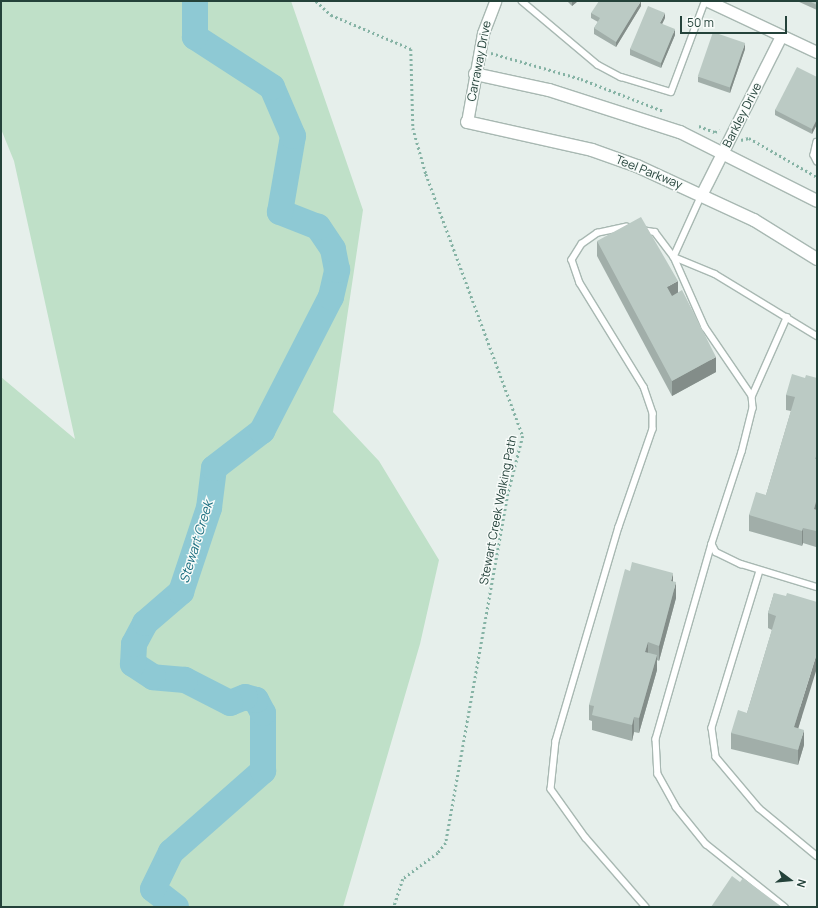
<!DOCTYPE html>
<html>
<head>
<meta charset="utf-8">
<style>
	body { margin:0 }
	#map { position:relative; width:818px; height:908px; overflow:hidden; background:#e6efeb; font-family:Manrope,sans-serif }
	div>[style] { position:absolute }
	[style*='--x'] { left:calc(var(--x)*1px); top:calc(var(--y)*1px); width:calc(var(--w)*1px); rotate:calc(var(--a)*1deg) }
	.green>* { inset:0; background:#bfe0c8 }
	.river>* { height:26px; margin:-13px; padding:0 13px; transform-origin:13px; border-radius:13px; background:#8ec9d4 }
	.path>* { height:2.5px; margin-top:-1.25px; transform-origin:0; background:repeating-linear-gradient(90deg,#86b3a5 0 2px,transparent 0 5px) }
	.roads { filter:drop-shadow(1px 0 #a8b8b2) drop-shadow(-1px 0 #a8b8b2) drop-shadow(0 1px #a8b8b2) drop-shadow(0 -1px #a8b8b2) }
	.service>* { height:5.5px; margin:-2.75px; padding:0 2.75px; transform-origin:2.75px; border-radius:2.75px; background:#fff }
	.minor>* { height:11px; margin:-5.5px; padding:0 5.5px; transform-origin:5.5px; border-radius:5.5px; background:#fff }
	.tertiary>* { height:12px; margin:-6px; padding:0 6px; transform-origin:6px; border-radius:6px; background:#fff }
	.wall>* { inset:0; background:#a1aea9 }
	.shaded-wall>* { inset:0; background:#838d89 }
	.building>* { inset:0; background:#bbcac4; transform-origin:0 0 }
	span { translate:-50% -50%; white-space:nowrap; text-align:center; line-height:1.15; -webkit-text-stroke:3px #f7fbf9; paint-order:stroke }
	.street-label { font-size:12px; color:#24423a }
	.water-label { font-size:13px; color:#1c6f80; font-style:italic }
	.frame { position:absolute; inset:0; border:2px solid #24423a; pointer-events:none }
	.north { position:absolute; left:770px; top:860px; width:40px; height:40px; -webkit-text-stroke:3px #f7fbf9; paint-order:stroke; rotate:106deg; font-size:11px; font-weight:700; line-height:16px; text-align:center; color:#24423a }
	.north::after { content:''; display:block; margin:auto; width:14px; height:18px; background:#24423a; clip-path:polygon(50% 0,100% 100%,50% 72%,0 100%) }
	.scale { position:absolute; left:680px; top:16px; width:107px; height:18px; box-sizing:border-box; border:2px solid #24423a; border-top:0; padding-left:5px; font-size:12px; line-height:14px; white-space:nowrap; color:#24423a; -webkit-text-stroke:3px #f7fbf9; paint-order:stroke }
</style>
</head>
<body>
<div id="map">
	<div class="green">
		<div style="clip-path:polygon(1px 1px,291px 1px,363px 210px,333px 412px,379px 461px,439px 560px,420px 644px,343px 907px,1px 907px,1px 377px,75px 439px,14px 161px,1px 129px)"></div>
	</div>
	<div class="river">
		<div style="--x:176;--y:907;--w:29;--a:-142"></div>
		<div style="--x:153;--y:889;--w:41;--a:-64.1"></div>
		<div style="--x:171;--y:852;--w:123;--a:-41.4"></div>
		<div style="--x:263;--y:771;--w:58;--a:-90"></div>
		<div style="--x:263;--y:713;--w:15;--a:-118"></div>
		<div style="--x:256;--y:700;--w:11;--a:-165"></div>
		<div style="--x:245;--y:697;--w:16;--a:158"></div>
		<div style="--x:230;--y:703;--w:51;--a:-152.9"></div>
		<div style="--x:185;--y:680;--w:32;--a:-175"></div>
		<div style="--x:153;--y:677;--w:24;--a:-147"></div>
		<div style="--x:133;--y:664;--w:20;--a:-87"></div>
		<div style="--x:134;--y:644;--w:24;--a:-62"></div>
		<div style="--x:145;--y:623;--w:48;--a:-40.7"></div>
		<div style="--x:181;--y:592;--w:89;--a:-71.6"></div>
		<div style="--x:209;--y:508;--w:40;--a:-82.9"></div>
		<div style="--x:214;--y:468;--w:61;--a:-37.6"></div>
		<div style="--x:262;--y:431;--w:151;--a:-62.8"></div>
		<div style="--x:331;--y:297;--w:28;--a:-77"></div>
		<div style="--x:337;--y:270;--w:21;--a:-101"></div>
		<div style="--x:333;--y:249;--w:27;--a:-124"></div>
		<div style="--x:318;--y:227;--w:41;--a:-158.5"></div>
		<div style="--x:280;--y:212;--w:77;--a:-80.3"></div>
		<div style="--x:293;--y:136;--w:53;--a:-113.2"></div>
		<div style="--x:272;--y:87;--w:92;--a:-147"></div>
		<div style="--x:195;--y:37;--w:36;--a:-90"></div>
	</div>
	<div class="path">
		<div style="--x:316;--y:1;--w:21;--a:43"></div>
		<div style="--x:331;--y:15;--w:87;--a:23"></div>
		<div style="--x:411;--y:49;--w:79;--a:88.5"></div>
		<div style="--x:413;--y:128;--w:48;--a:74.2"></div>
		<div style="--x:426;--y:174;--w:279;--a:69.7"></div>
		<div style="--x:523;--y:436;--w:60;--a:104.5"></div>
		<div style="--x:508;--y:494;--w:354;--a:100.1"></div>
		<div style="--x:446;--y:843;--w:13;--a:129"></div>
		<div style="--x:438;--y:853;--w:44;--a:143.4"></div>
		<div style="--x:403;--y:879;--w:29;--a:108"></div>
		<div style="--x:491;--y:53;--w:94;--a:16.1"></div>
		<div style="--x:581;--y:79;--w:88;--a:21.3"></div>
		<div style="--x:699;--y:126;--w:17;--a:21"></div>
		<div style="--x:715;--y:132;--w:5;--a:-22"></div>
		<div style="--x:741;--y:140;--w:8;--a:-14"></div>
		<div style="--x:749;--y:138;--w:78;--a:29.8"></div>
	</div>
	<div class="roads">
		<div class="service">
			<div style="--x:522;--y:1;--w:99;--a:40.1"></div>
			<div style="--x:598;--y:65;--w:26;--a:28"></div>
			<div style="--x:621;--y:77;--w:52;--a:16.7"></div>
			<div style="--x:671;--y:92;--w:97;--a:-69.5"></div>
			<div style="--x:817;--y:142;--w:13;--a:103"></div>
			<div style="--x:814;--y:155;--w:7;--a:63"></div>
			<div style="--x:702;--y:195;--w:68;--a:114.3"></div>
			<div style="--x:674;--y:257;--w:44;--a:22.5"></div>
			<div style="--x:715;--y:274;--w:119;--a:31.3"></div>
			<div style="--x:627;--y:227;--w:30;--a:168"></div>
			<div style="--x:598;--y:233;--w:19;--a:145"></div>
			<div style="--x:582;--y:244;--w:19;--a:122"></div>
			<div style="--x:572;--y:260;--w:24;--a:71"></div>
			<div style="--x:580;--y:283;--w:122;--a:58.4"></div>
			<div style="--x:644;--y:387;--w:28;--a:71"></div>
			<div style="--x:653;--y:413;--w:16;--a:90"></div>
			<div style="--x:653;--y:429;--w:104;--a:109.1"></div>
			<div style="--x:619;--y:527;--w:223;--a:106.4"></div>
			<div style="--x:556;--y:741;--w:48;--a:95.9"></div>
			<div style="--x:551;--y:789;--w:60;--a:54.5"></div>
			<div style="--x:586;--y:838;--w:91;--a:49"></div>
			<div style="--x:642;--y:230;--w:13;--a:9"></div>
			<div style="--x:655;--y:232;--w:31;--a:53"></div>
			<div style="--x:674;--y:257;--w:77;--a:66.1"></div>
			<div style="--x:705;--y:327;--w:83;--a:55.7"></div>
			<div style="--x:752;--y:396;--w:12;--a:85"></div>
			<div style="--x:753;--y:408;--w:45;--a:104"></div>
			<div style="--x:742;--y:452;--w:97;--a:108.1"></div>
			<div style="--x:712;--y:544;--w:9;--a:63"></div>
			<div style="--x:716;--y:552;--w:28;--a:26"></div>
			<div style="--x:741;--y:564;--w:79;--a:16.8"></div>
			<div style="--x:752;--y:396;--w:86;--a:-66.1"></div>
			<div style="--x:712;--y:544;--w:203;--a:106"></div>
			<div style="--x:656;--y:739;--w:35;--a:87"></div>
			<div style="--x:658;--y:774;--w:38;--a:61"></div>
			<div style="--x:676;--y:807;--w:48;--a:51"></div>
			<div style="--x:706;--y:844;--w:101;--a:38.6"></div>
			<div style="--x:760;--y:571;--w:164;--a:107"></div>
			<div style="--x:712;--y:728;--w:29;--a:82"></div>
			<div style="--x:716;--y:757;--w:67;--a:49.9"></div>
			<div style="--x:759;--y:808;--w:75;--a:39.6"></div>
		</div>
		<div class="minor">
			<div style="--x:708;--y:1;--w:120;--a:25.1"></div>
			<div style="--x:467;--y:122;--w:90;--a:-79.8"></div>
			<div style="--x:483;--y:33;--w:34;--a:-69"></div>
			<div style="--x:702;--y:193;--w:176;--a:-63.3"></div>
		</div>
		<div class="tertiary">
			<div style="--x:475;--y:74;--w:76;--a:12.2"></div>
			<div style="--x:549;--y:90;--w:138;--a:17.8"></div>
			<div style="--x:680;--y:132;--w:153;--a:26.7"></div>
			<div style="--x:467;--y:122;--w:128;--a:12.6"></div>
			<div style="--x:592;--y:150;--w:48;--a:19.6"></div>
			<div style="--x:637;--y:166;--w:129;--a:24.8"></div>
			<div style="--x:754;--y:220;--w:74;--a:31.8"></div>
		</div>
	</div>
	<div class="wall">
		<div style="clip-path:polygon(567px 1px,578px 1px,572px 6px)"></div>
		<div style="clip-path:polygon(797px 1px,817px 1px,817px 10px)"></div>
		<div style="clip-path:polygon(641px 6px,616px 47px,594px 34px,594px 28px,598px 22px,591px 18px,591px 13px)"></div>
		<div style="clip-path:polygon(665px 18px,662px 24px,675px 35px,661px 68px,630px 55px,630px 49px)"></div>
		<div style="clip-path:polygon(745px 49px,730px 93px,698px 82px,698px 77px)"></div>
		<div style="clip-path:polygon(817px 77px,817px 124px,812px 134px,775px 115px,775px 110px)"></div>
		<div style="clip-path:polygon(597px 241px,678px 293px,716px 372px,672px 396px,597px 256px)"></div>
		<div style="clip-path:polygon(805px 378px,817px 378px,817px 544px,816px 547px,803px 543px,802px 546px,749px 531px,749px 515px,766px 495px,791px 411px,786px 410px,786px 395px)"></div>
		<div style="clip-path:polygon(673px 581px,676px 598px,659px 661px,657px 660px,657px 670px,639px 733px,634px 732px,632px 741px,592px 730px,592px 721px,589px 720px,589px 705px)"></div>
		<div style="clip-path:polygon(774px 593px,802px 716px,798px 728px,804px 745px,798px 765px,731px 749px,731px 733px,747px 713px,753px 693px,772px 630px,768px 628px,768px 613px)"></div>
	</div>
	<div class="shaded-wall">
		<div style="clip-path:polygon(572px 1px,578px 1px,572px 6px)"></div>
		<div style="clip-path:polygon(641px 1px,641px 6px,616px 47px,616px 42px)"></div>
		<div style="clip-path:polygon(665px 13px,665px 18px,660px 28px,660px 23px)"></div>
		<div style="clip-path:polygon(675px 29px,675px 35px,661px 68px,661px 63px)"></div>
		<div style="clip-path:polygon(745px 43px,745px 49px,730px 93px,730px 87px)"></div>
		<div style="clip-path:polygon(817px 119px,817px 124px,812px 134px,812px 129px)"></div>
		<div style="clip-path:polygon(678px 281px,678px 296px,667px 302px,667px 287px)"></div>
		<div style="clip-path:polygon(716px 357px,716px 372px,672px 396px,672px 381px)"></div>
		<div style="clip-path:polygon(817px 498px,817px 514px,814px 509px)"></div>
		<div style="clip-path:polygon(803px 528px,803px 543px,802px 546px,802px 531px)"></div>
		<div style="clip-path:polygon(817px 529px,817px 544px,816px 547px,816px 531px)"></div>
		<div style="clip-path:polygon(673px 573px,673px 588px,671px 581px)"></div>
		<div style="clip-path:polygon(676px 582px,676px 598px,659px 661px,659px 646px)"></div>
		<div style="clip-path:polygon(648px 642px,648px 658px,645px 652px)"></div>
		<div style="clip-path:polygon(817px 653px,817px 668px,794px 742px,794px 727px)"></div>
		<div style="clip-path:polygon(657px 655px,657px 670px,639px 733px,639px 718px)"></div>
		<div style="clip-path:polygon(634px 717px,634px 732px,632px 741px,632px 725px)"></div>
		<div style="clip-path:polygon(804px 730px,804px 745px,798px 765px,798px 750px)"></div>
	</div>
	<div class="building">
		<div style="clip-path:polygon(599px 1px,641px 1px,616px 42px,594px 28px,600px 18px,591px 13px)"></div>
		<div style="clip-path:polygon(809px 1px,817px 1px,817px 5px)"></div>
		<div style="clip-path:polygon(648px 6px,665px 13px,660px 23px,675px 29px,661px 63px,630px 49px)"></div>
		<div style="left:713px;top:32px;width:34px;height:47px;rotate:19deg"></div>
		<div style="clip-path:polygon(797px 67px,817px 77px,817px 119px,812px 129px,775px 110px)"></div>
		<div style="clip-path:polygon(641px 217px,678px 281px,667px 287px,672px 296px,682px 290px,716px 357px,672px 381px,597px 241px)"></div>
		<div style="clip-path:polygon(792px 374px,805px 378px,806px 375px,817px 378px,817px 454px,815px 459px,817px 459px,817px 498px,814px 509px,817px 510px,817px 529px,816px 531px,803px 528px,802px 531px,749px 515px,756px 492px,766px 495px,795px 397px,786px 395px)"></div>
		<div style="clip-path:polygon(632px 562px,673px 573px,671px 581px,676px 582px,659px 646px,648px 642px,645px 652px,657px 655px,639px 718px,634px 717px,632px 725px,592px 715px,594px 706px,589px 705px,625px 569px,630px 571px)"></div>
		<div style="clip-path:polygon(774px 593px,786px 596px,787px 593px,817px 602px,817px 653px,794px 727px,804px 730px,798px 750px,731px 733px,738px 710px,747px 713px,753px 693px,776px 616px,768px 613px)"></div>
		<div style="clip-path:polygon(732px 876px,740px 882px,743px 878px,782px 907px,711px 907px)"></div>
	</div>
	<div class="street-label">
		<span style="left:479px;top:61px;rotate:-79deg">Carraway Drive</span>
		<span style="left:742px;top:115px;rotate:-63deg">Barkley Drive</span>
		<span style="left:649px;top:172px;rotate:22deg">Teel Parkway</span>
		<span style="left:498px;top:510px;rotate:-79deg">Stewart Creek Walking Path</span>
	</div>
	<div class="water-label">
		<span style="left:196px;top:542px;rotate:-73deg">Stewart Creek</span>
	</div>
	<div class="frame"></div>
	<div class="north">N</div>
	<div class="scale">50 m</div>
</div>
</body>
</html>
